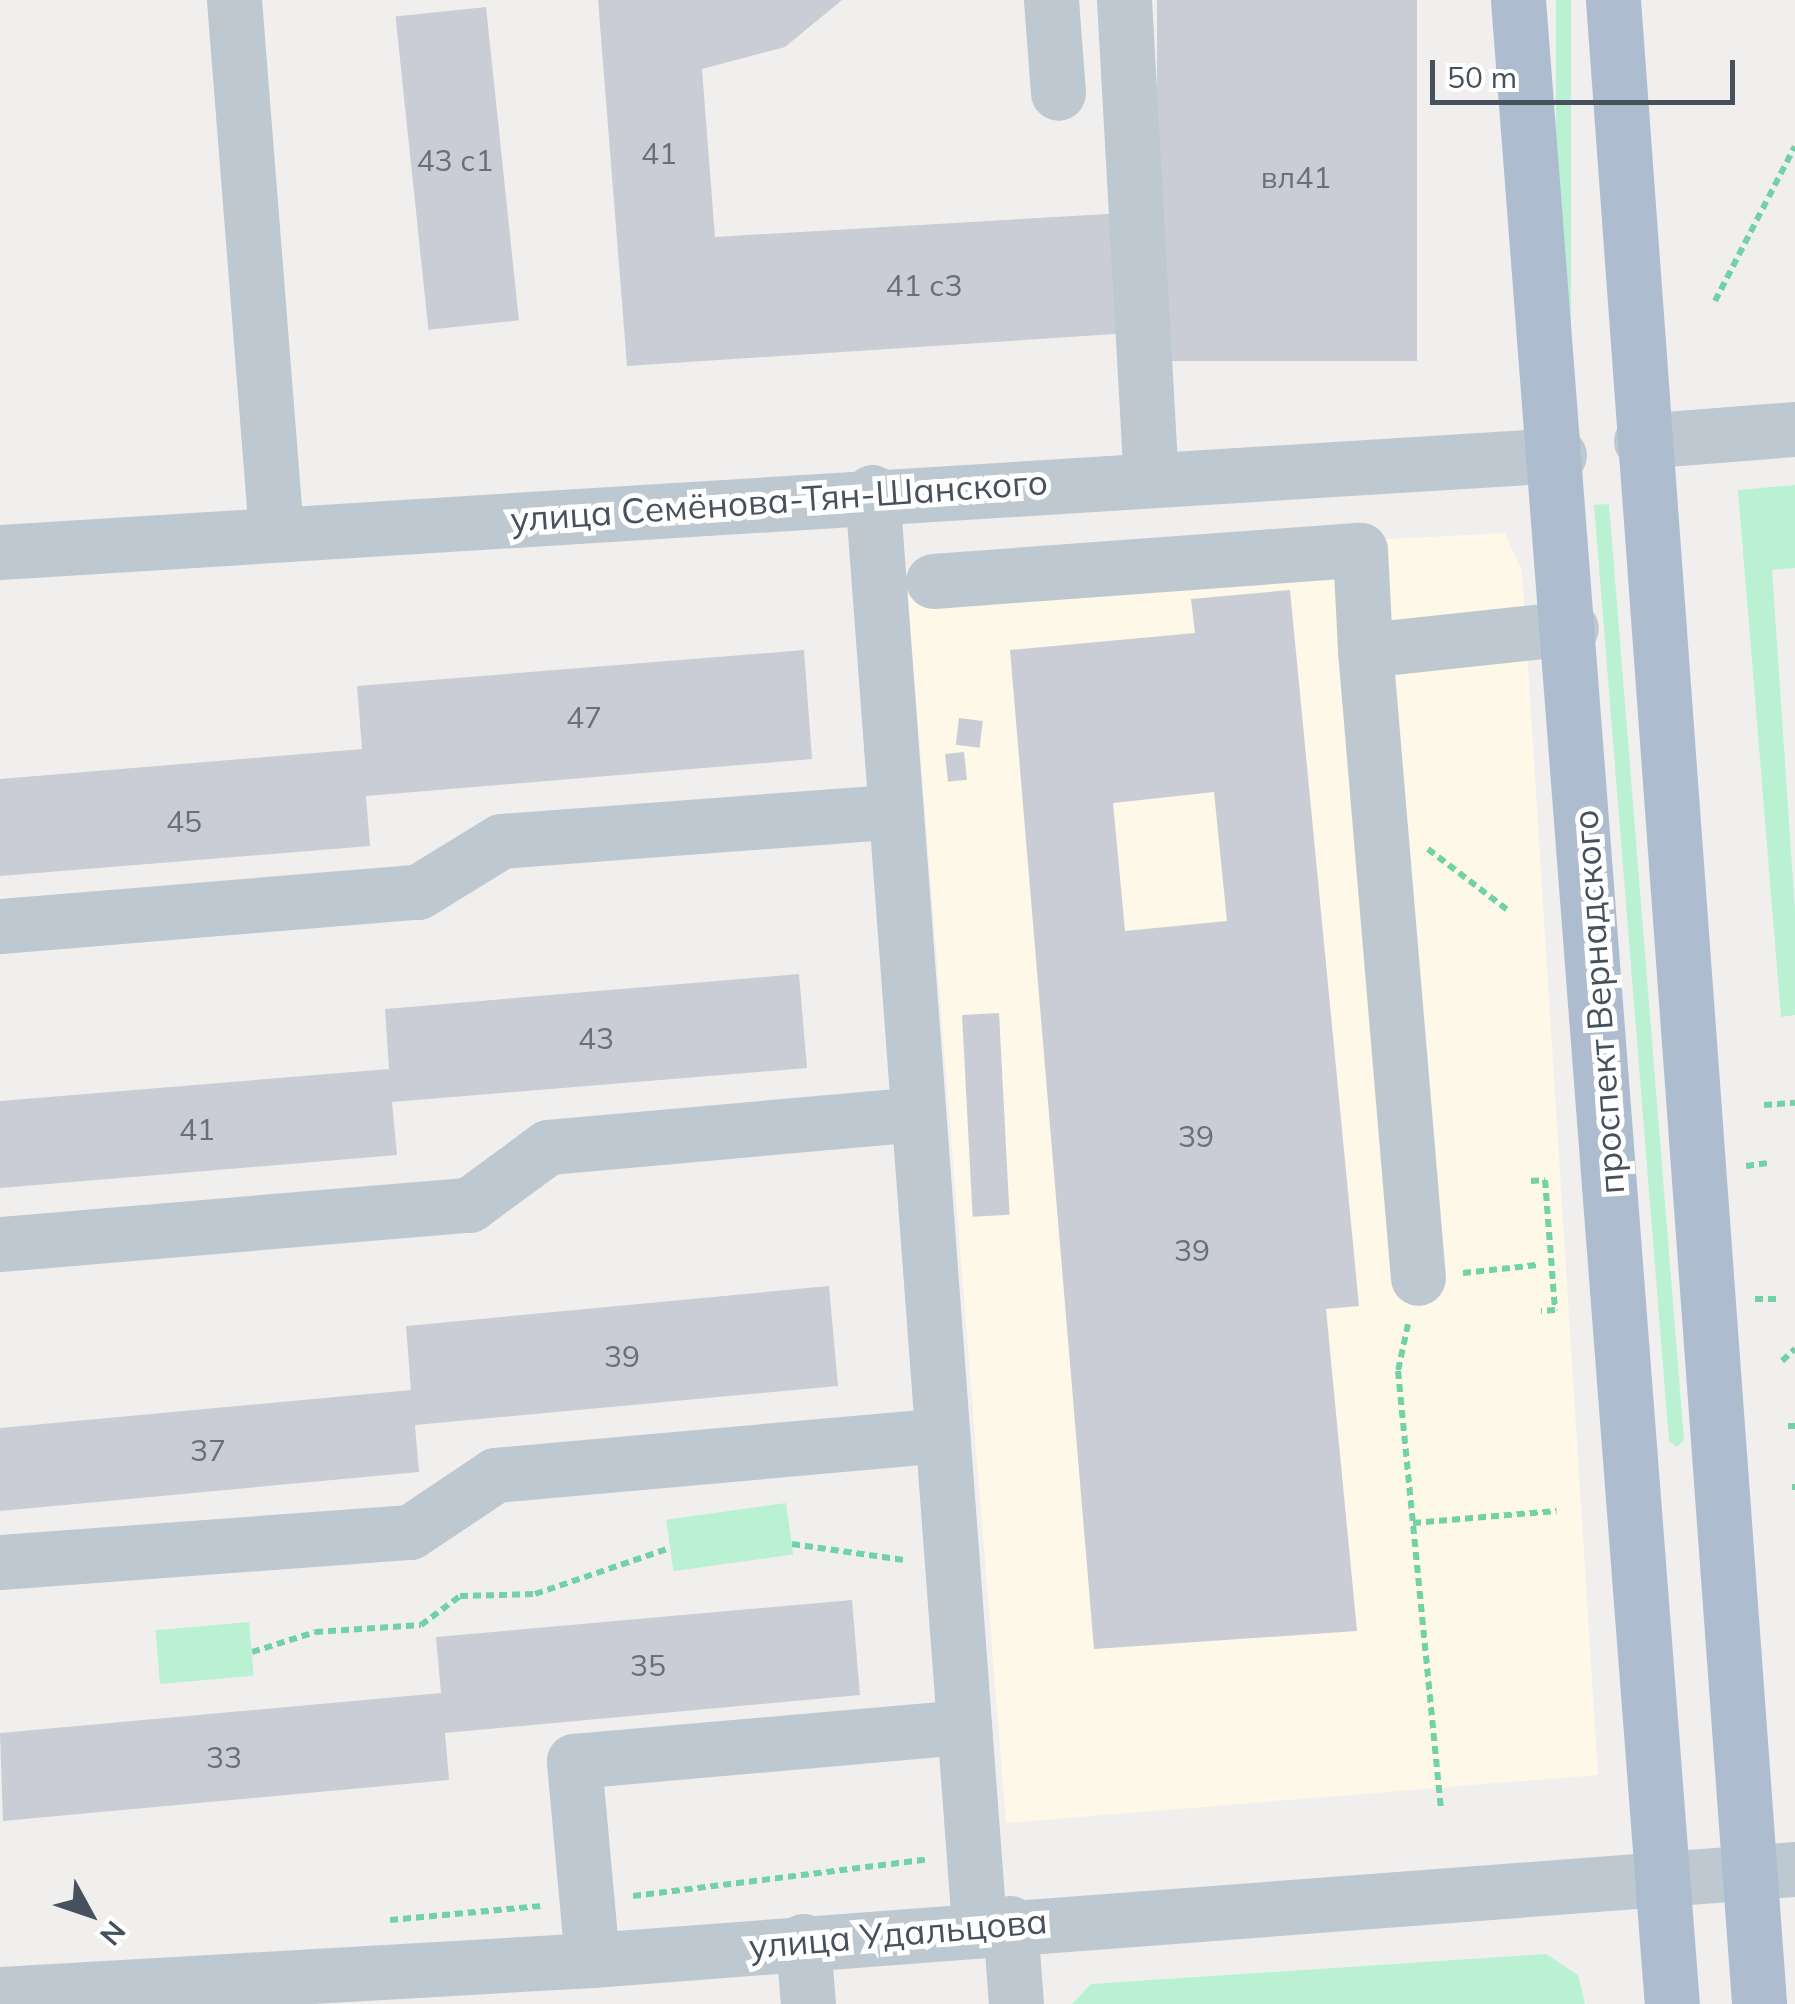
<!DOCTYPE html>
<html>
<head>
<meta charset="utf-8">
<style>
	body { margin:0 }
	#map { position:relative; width:1795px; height:2004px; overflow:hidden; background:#f1efee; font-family:Mulish,sans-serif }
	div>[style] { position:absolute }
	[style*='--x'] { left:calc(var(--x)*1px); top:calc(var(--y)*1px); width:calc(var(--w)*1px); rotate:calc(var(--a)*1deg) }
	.commercial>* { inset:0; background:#fdf8e7 }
	.green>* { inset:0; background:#bbf1d3; transform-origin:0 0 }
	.building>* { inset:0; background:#cacdd5; transform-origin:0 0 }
	.path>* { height:6px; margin-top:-3px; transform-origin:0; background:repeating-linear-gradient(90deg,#71d1a7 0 8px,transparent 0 13px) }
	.minor>* { height:55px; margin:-27.5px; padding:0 27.5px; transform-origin:27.5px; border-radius:27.5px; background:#bec8d1 }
	.major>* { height:55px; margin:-27.5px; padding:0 27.5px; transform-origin:27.5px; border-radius:27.5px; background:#adbccf }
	span { translate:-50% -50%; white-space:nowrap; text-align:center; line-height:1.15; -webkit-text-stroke:10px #fff; paint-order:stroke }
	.number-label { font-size:30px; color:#67707b }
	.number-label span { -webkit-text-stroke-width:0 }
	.street-label { font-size:35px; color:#46515d }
	.north { position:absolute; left:40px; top:1864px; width:100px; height:100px; -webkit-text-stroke:8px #fff; paint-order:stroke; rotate:130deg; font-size:28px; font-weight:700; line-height:40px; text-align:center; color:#46515d }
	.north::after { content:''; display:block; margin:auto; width:35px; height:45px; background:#46515d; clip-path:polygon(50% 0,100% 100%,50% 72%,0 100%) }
	.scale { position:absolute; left:1430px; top:60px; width:305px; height:45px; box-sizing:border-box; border:5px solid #46515d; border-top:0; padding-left:12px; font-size:30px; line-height:35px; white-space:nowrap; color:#46515d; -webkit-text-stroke:8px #fff; paint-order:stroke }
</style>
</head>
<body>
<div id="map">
	<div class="commercial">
		<div style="clip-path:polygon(1505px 533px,1522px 571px,1598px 1775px,1006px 1823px,907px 587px,934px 562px)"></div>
	</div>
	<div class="green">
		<div style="left:1556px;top:0;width:15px;height:481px"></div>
		<div style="clip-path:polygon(1795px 485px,1795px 568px,1772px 570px,1795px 910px,1795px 1015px,1781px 1017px,1738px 490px)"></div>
		<div style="clip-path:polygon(1609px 504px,1684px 1440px,1677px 1447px,1669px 1441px,1594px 505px)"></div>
		<div style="left:786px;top:1503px;width:52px;height:121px;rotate:82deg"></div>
		<div style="left:249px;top:1622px;width:54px;height:94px;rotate:85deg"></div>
		<div style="clip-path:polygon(1546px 1954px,1578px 1975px,1585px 2004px,1072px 2004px,1091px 1984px)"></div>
	</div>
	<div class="building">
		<div style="clip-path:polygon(598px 0,842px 0,785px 47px,702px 69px,715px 237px,1124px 213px,1131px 333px,627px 366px)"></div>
		<div style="left:1157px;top:0;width:260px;height:361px"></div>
		<div style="left:486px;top:7px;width:315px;height:91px;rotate:84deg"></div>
		<div style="clip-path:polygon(evenodd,1290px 590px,1359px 1306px,1326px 1309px,1357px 1631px,1094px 1649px,1010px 650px,1195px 633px,1191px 599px,1290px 590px,1214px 792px,1227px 921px,1125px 931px,1113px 803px,1214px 792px)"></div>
		<div style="clip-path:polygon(804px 650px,812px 759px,366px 796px,370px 846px,0 876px,0 779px,362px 749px,357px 686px)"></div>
		<div style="left:959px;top:718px;width:24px;height:27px;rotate:7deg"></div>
		<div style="left:964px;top:752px;width:28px;height:19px;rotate:84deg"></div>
		<div style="clip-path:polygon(799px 974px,807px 1068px,392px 1102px,397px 1155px,0 1188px,0 1101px,389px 1069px,385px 1009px)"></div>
		<div style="left:999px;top:1013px;width:202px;height:37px;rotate:87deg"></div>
		<div style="clip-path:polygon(829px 1286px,838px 1386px,415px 1425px,419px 1472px,0 1511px,0 1428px,411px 1390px,406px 1326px)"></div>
		<div style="clip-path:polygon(852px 1600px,860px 1695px,445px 1733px,449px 1780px,3px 1821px,0 1733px,441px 1693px,436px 1637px)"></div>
	</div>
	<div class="path">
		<div style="--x:1715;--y:301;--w:174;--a:-62.7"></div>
		<div style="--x:1428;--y:849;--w:103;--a:37.5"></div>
		<div style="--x:1764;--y:1105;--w:31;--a:-4"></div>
		<div style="--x:1746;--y:1166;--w:22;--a:-8"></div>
		<div style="--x:1531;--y:1181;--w:14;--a:-4"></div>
		<div style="--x:1545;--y:1180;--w:130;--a:85.6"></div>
		<div style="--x:1555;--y:1310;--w:14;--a:176"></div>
		<div style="--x:1463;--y:1273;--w:74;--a:-6.2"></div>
		<div style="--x:1755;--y:1299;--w:23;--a:0"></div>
		<div style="--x:1408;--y:1324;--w:48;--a:102"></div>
		<div style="--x:1398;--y:1371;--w:440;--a:84.4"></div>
		<div style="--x:1782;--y:1361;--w:18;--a:-43"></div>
		<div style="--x:1788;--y:1426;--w:7;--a:0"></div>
		<div style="--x:1792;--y:1487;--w:3;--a:0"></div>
		<div style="--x:1413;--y:1523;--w:144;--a:-4.8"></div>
		<div style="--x:792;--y:1544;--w:113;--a:8.1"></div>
		<div style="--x:252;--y:1652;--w:66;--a:-17.6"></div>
		<div style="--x:315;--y:1632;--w:106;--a:-3.8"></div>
		<div style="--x:421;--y:1625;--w:49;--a:-36.6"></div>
		<div style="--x:460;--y:1596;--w:75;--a:-1.5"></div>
		<div style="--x:535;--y:1594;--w:143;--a:-18.8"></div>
		<div style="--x:633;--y:1896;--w:298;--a:-7.1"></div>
		<div style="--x:390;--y:1920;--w:153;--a:-5.3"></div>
	</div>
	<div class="minor">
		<div style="--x:234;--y:0;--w:535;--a:85.49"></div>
		<div style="--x:1051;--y:0;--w:93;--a:85.7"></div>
		<div style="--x:1124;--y:0;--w:477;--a:86.8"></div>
		<div style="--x:1641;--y:441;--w:154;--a:-4.5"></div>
		<div style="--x:872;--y:492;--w:1437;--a:85.73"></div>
		<div style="--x:0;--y:552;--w:1562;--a:-3.56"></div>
		<div style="--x:933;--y:581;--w:428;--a:-4.2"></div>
		<div style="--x:1360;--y:550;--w:100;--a:87.1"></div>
		<div style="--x:1365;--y:650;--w:207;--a:-6.1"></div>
		<div style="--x:1365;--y:650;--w:630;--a:85.18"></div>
		<div style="--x:0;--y:926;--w:419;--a:-4.7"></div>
		<div style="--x:418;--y:892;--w:97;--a:-31.6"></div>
		<div style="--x:501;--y:841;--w:396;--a:-4.3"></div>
		<div style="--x:0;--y:1244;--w:471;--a:-4.8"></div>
		<div style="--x:469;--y:1205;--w:98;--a:-36.3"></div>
		<div style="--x:548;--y:1147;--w:371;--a:-5.1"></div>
		<div style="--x:0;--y:1562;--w:411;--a:-4.2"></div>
		<div style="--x:410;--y:1532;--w:102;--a:-33.8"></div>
		<div style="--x:495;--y:1475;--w:449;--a:-5.1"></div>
		<div style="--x:1010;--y:1923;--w:81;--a:85.8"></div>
		<div style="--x:803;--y:1941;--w:63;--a:85.5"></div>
		<div style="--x:592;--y:1960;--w:200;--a:-95.2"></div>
		<div style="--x:574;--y:1761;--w:391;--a:-5"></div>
		<div style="--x:0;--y:1994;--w:593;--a:-3.29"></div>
		<div style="--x:592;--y:1960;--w:1206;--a:-4.33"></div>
	</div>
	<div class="major">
		<div style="--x:1518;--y:0;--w:2010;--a:85.61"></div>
		<div style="--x:1613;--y:0;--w:2009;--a:85.83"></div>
	</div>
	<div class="number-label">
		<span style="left:659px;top:153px">41</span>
		<span style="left:455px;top:160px">43 с1</span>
		<span style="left:1296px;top:177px">вл41</span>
		<span style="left:924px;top:285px">41 с3</span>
		<span style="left:584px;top:717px">47</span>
		<span style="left:184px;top:821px">45</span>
		<span style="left:596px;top:1038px">43</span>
		<span style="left:197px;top:1129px">41</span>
		<span style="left:1196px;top:1136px">39</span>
		<span style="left:1192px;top:1250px">39</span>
		<span style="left:622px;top:1356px">39</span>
		<span style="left:208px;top:1450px">37</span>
		<span style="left:648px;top:1665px">35</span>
		<span style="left:224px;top:1757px">33</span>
	</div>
	<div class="street-label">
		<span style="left:779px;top:500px;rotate:-4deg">улица Семёнова-Тян-Шанского</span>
		<span style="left:1598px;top:1002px;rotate:-94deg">проспект Вернадского</span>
		<span style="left:898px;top:1933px;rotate:-5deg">улица Удальцова</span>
	</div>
	<div class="north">N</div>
	<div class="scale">50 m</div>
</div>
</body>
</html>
